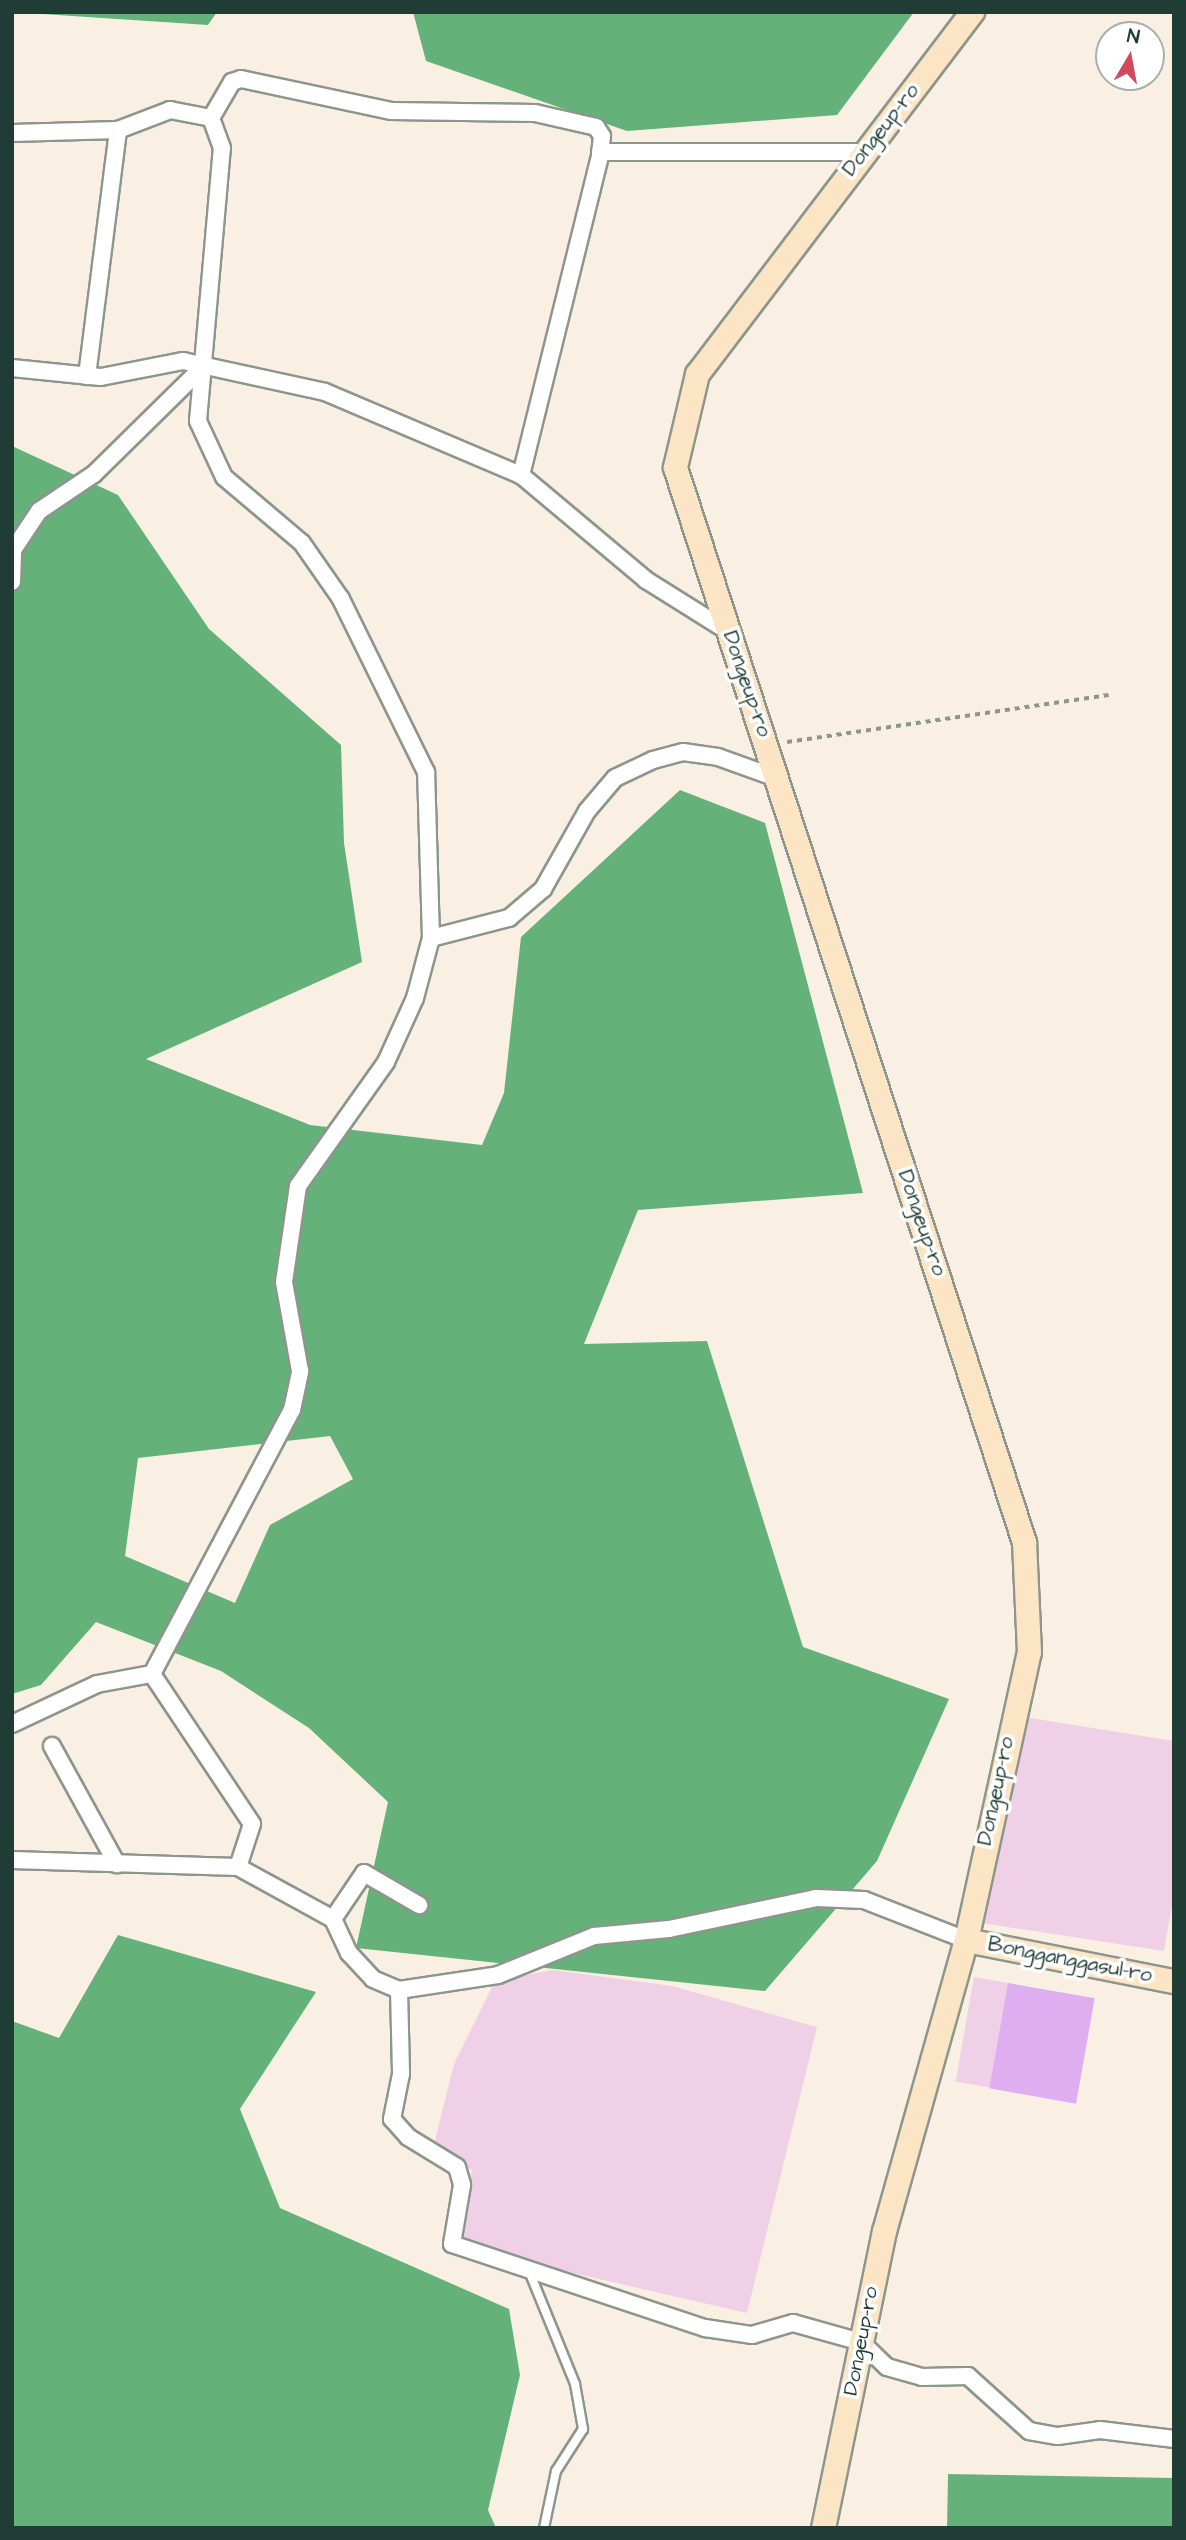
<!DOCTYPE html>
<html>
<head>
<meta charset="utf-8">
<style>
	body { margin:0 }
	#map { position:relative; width:1186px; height:2540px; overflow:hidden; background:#f9f0e3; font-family:"Architects Daughter",sans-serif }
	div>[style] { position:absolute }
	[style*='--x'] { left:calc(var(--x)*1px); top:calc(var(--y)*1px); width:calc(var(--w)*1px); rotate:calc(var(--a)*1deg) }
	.built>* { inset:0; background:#efd0e6; transform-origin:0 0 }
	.forest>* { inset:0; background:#64b17a; transform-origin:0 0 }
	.building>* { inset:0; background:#deaef0; transform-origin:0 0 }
	.path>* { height:3.5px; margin-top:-1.75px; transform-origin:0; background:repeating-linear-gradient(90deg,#8c968c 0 5px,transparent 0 10px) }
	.roads { filter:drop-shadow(2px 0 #8c968c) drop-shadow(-2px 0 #8c968c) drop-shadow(0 2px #8c968c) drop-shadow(0 -2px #8c968c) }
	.lane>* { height:8px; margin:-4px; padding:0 4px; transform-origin:4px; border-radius:4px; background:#fff }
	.street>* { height:16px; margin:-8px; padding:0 8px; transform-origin:8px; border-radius:8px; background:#fff }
	.secondary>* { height:23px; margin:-11.5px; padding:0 11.5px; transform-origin:11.5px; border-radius:11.5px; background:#fce5c4 }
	span { translate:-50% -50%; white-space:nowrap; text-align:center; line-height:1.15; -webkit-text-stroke:7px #fff; paint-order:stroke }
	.street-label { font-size:21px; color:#1f3d34 }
	.frame { position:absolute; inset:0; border:14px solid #1f3d34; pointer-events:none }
	.north { position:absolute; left:1095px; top:21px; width:70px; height:70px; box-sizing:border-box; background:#fff; border:2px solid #a5b1ae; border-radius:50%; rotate:10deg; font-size:19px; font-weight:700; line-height:28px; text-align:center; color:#1f3d34 }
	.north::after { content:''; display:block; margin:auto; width:24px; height:32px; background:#d1495b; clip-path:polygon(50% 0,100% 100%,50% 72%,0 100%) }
</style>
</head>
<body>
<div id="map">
	<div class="built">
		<div style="clip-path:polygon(1018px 1716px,1174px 1741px,1174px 1894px,1164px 1951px,981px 1923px)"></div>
		<div style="clip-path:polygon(553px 1970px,672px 1986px,817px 2027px,747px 2313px,525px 2262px,456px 2235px,472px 2170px,433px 2148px,454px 2064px,495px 1981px)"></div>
		<div style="left:974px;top:1977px;width:35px;height:106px;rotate:10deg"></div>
	</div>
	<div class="forest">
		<div style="clip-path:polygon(12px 12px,217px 12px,208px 25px)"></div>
		<div style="clip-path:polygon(413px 12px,914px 12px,837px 115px,627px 131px,426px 61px)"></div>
		<div style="clip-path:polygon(evenodd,12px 446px,118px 495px,209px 629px,341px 745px,344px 843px,362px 962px,146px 1059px,310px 1125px,482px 1145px,504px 1093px,521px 937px,680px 790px,765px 823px,863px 1193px,638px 1210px,584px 1344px,707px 1341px,803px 1647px,949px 1699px,877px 1861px,765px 1991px,356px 1948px,388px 1802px,309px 1728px,221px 1671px,96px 1622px,41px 1685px,12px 1694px,12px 446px,330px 1436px,353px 1479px,270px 1525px,235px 1603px,125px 1556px,138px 1458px,330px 1436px)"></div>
		<div style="clip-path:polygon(118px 1935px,316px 1992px,240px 2109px,280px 2208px,509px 2309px,520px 2375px,488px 2510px,496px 2528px,12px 2528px,12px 2021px,59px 2038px)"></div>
		<div style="left:948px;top:2474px;width:226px;height:60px;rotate:1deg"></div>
	</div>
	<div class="building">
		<div style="left:1008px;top:1983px;width:88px;height:107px;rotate:10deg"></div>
	</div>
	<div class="path">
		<div style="--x:787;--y:742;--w:325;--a:-8.3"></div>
	</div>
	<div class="roads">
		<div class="lane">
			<div style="--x:529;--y:2271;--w:122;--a:67.8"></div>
			<div style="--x:575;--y:2384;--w:46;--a:79.9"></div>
			<div style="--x:583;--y:2429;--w:50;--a:122.7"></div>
			<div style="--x:556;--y:2471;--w:58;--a:101.9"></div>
		</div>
		<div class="street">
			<div style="--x:211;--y:118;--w:42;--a:-59.7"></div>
			<div style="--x:232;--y:82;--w:9;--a:-18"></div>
			<div style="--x:241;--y:79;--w:153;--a:12"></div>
			<div style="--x:391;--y:111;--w:144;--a:0.8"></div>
			<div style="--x:535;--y:113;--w:63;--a:12.9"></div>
			<div style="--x:596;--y:127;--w:11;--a:56"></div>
			<div style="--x:602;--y:136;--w:20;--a:96"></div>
			<div style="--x:600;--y:156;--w:329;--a:103.9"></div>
			<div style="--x:12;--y:133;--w:106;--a:-1.6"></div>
			<div style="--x:118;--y:130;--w:56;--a:-21"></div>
			<div style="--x:170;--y:110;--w:42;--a:11"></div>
			<div style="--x:600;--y:152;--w:265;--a:0"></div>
			<div style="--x:12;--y:368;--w:89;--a:5.8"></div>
			<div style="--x:101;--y:377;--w:84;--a:-11"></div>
			<div style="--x:183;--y:361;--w:145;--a:12.3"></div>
			<div style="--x:325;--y:392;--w:213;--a:23"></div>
			<div style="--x:521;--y:475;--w:163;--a:40"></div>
			<div style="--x:646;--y:580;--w:98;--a:32.1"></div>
			<div style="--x:87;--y:376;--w:248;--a:-82.8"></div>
			<div style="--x:12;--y:582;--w:32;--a:-88"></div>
			<div style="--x:13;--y:550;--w:47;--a:-56.3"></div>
			<div style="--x:39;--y:511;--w:66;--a:-33.9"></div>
			<div style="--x:94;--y:474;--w:151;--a:-44.5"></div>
			<div style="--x:431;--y:938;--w:81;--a:-14.4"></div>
			<div style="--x:509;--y:918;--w:45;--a:-40.5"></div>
			<div style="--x:543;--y:889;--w:90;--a:-60.6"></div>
			<div style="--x:587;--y:811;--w:43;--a:-49.7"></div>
			<div style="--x:615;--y:778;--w:42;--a:-25.3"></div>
			<div style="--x:653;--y:760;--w:31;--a:-15"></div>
			<div style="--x:683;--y:752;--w:35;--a:8"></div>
			<div style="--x:718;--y:757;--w:65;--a:19.8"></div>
			<div style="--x:152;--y:1674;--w:299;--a:-62.1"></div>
			<div style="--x:292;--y:1410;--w:40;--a:-78"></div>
			<div style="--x:300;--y:1371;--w:90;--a:-100.2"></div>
			<div style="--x:284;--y:1282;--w:97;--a:-81.7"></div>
			<div style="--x:298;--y:1186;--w:152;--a:-54.6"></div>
			<div style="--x:386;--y:1062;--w:70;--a:-65.6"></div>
			<div style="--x:415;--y:998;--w:62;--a:-75.1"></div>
			<div style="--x:431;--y:938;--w:166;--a:-91.7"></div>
			<div style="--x:426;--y:772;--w:193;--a:-116.2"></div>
			<div style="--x:341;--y:599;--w:68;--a:-124.9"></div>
			<div style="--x:302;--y:543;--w:102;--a:-139.8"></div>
			<div style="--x:224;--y:477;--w:62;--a:-114.9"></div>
			<div style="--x:198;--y:421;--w:274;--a:-85"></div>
			<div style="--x:222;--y:148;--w:32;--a:-110"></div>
			<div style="--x:152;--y:1674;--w:180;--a:56.3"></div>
			<div style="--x:252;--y:1824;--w:45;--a:108"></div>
			<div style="--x:12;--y:1724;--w:94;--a:-25.2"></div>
			<div style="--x:97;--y:1684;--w:56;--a:-10.3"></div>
			<div style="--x:52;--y:1746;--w:135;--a:61.2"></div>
			<div style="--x:12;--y:1860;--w:226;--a:1.8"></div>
			<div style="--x:238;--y:1867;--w:108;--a:28.7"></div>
			<div style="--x:333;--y:1919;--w:38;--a:65"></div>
			<div style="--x:349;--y:1953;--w:35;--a:47"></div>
			<div style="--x:373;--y:1979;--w:28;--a:23"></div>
			<div style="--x:399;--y:1990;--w:100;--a:-8.6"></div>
			<div style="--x:498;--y:1975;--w:104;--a:-22.1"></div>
			<div style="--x:594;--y:1936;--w:75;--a:-5.3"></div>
			<div style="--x:669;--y:1929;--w:150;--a:-11.9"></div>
			<div style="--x:816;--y:1898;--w:48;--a:2.4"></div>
			<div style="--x:864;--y:1900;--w:110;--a:21.4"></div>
			<div style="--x:333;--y:1919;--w:55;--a:-56"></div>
			<div style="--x:364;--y:1873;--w:64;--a:30.2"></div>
			<div style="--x:399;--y:1990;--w:84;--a:88.6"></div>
			<div style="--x:401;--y:2074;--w:46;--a:101.3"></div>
			<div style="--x:392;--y:2119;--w:24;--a:48"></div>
			<div style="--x:408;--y:2137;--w:57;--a:31.5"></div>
			<div style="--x:457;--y:2167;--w:19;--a:74"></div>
			<div style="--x:462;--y:2185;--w:60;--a:99.6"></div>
			<div style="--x:452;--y:2244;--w:267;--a:18.4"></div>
			<div style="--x:705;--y:2328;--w:48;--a:8.5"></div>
			<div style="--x:752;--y:2335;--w:43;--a:-16.3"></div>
			<div style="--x:793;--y:2323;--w:71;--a:15.6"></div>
			<div style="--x:861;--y:2342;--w:36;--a:44"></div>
			<div style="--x:887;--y:2367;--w:36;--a:16"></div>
			<div style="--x:922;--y:2377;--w:46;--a:-1.2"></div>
			<div style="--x:968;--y:2376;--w:82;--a:42"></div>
			<div style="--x:1029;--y:2431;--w:29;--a:10"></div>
			<div style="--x:1058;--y:2436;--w:42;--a:-8.1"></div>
			<div style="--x:1100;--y:2430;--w:75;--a:6.9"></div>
		</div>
		<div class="secondary">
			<div style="--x:966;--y:1940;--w:212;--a:11.2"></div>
			<div style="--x:823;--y:2528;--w:303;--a:-78.4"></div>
			<div style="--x:884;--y:2231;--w:302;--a:-74.3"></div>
			<div style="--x:966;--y:1940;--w:295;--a:-77.7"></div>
			<div style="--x:1029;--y:1652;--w:110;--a:-92.6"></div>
			<div style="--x:1024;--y:1542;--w:1130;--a:-107.99"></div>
			<div style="--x:675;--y:467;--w:96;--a:-76.7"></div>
			<div style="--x:697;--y:374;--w:455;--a:-52.8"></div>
		</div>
	</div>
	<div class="street-label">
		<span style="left:881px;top:130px;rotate:-52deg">Dongeup-ro</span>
		<span style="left:747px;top:684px;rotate:71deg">Dongeup-ro</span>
		<span style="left:922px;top:1223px;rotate:71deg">Dongeup-ro</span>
		<span style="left:996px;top:1791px;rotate:-78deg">Dongeup-ro</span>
		<span style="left:1070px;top:1960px;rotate:11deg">Bongganggasul-ro</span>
		<span style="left:861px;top:2341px;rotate:-79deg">Dongeup-ro</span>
	</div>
	<div class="frame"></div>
	<div class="north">N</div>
</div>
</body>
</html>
